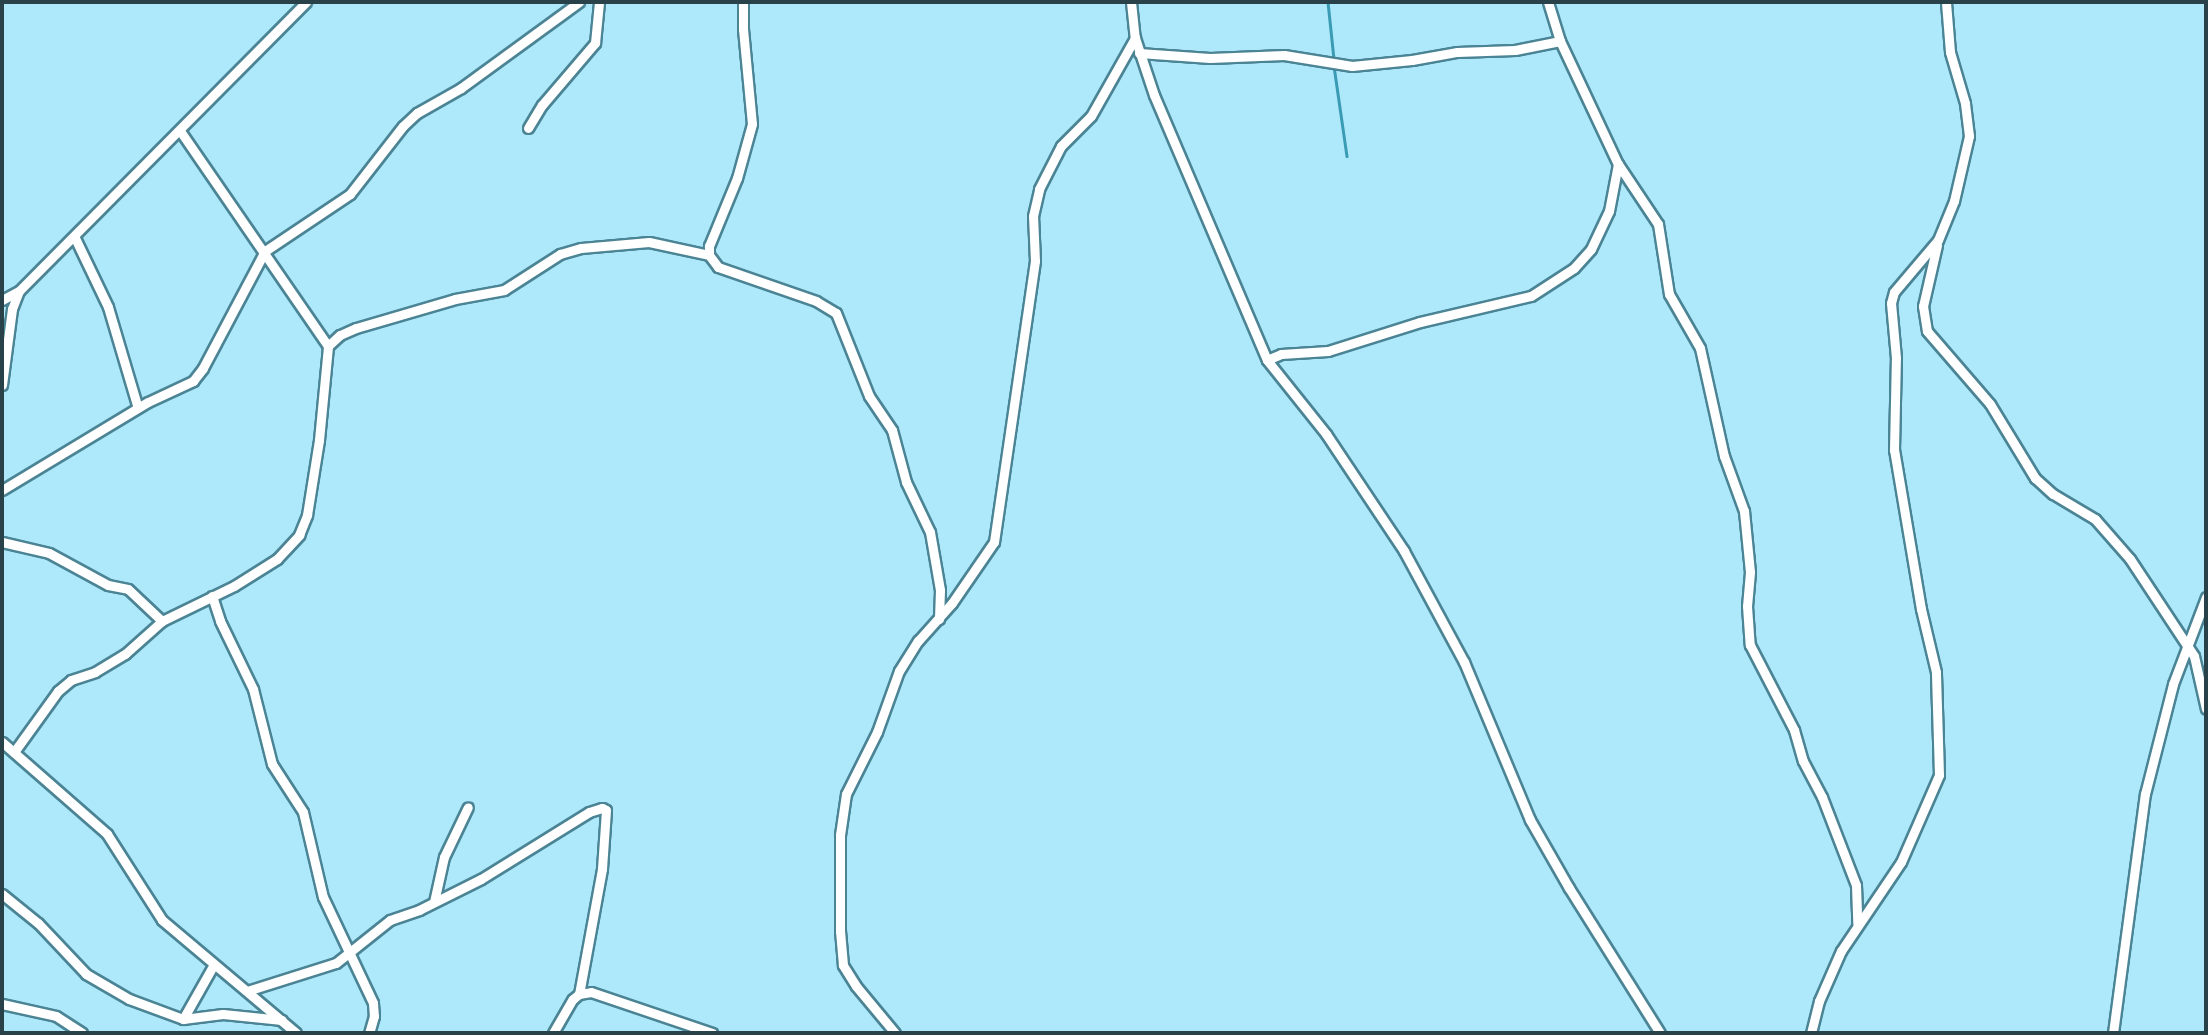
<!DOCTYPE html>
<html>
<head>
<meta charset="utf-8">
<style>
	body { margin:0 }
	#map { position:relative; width:2208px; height:1035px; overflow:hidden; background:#aee9fb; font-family:"Exo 2",sans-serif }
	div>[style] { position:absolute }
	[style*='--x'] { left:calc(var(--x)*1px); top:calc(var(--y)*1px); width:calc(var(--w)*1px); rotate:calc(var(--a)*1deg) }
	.stream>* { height:2.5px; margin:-1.25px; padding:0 1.25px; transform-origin:1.25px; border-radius:1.25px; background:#3a9bb4 }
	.roads { filter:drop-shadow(2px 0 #4b8494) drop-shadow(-2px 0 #4b8494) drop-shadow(0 2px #4b8494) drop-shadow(0 -2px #4b8494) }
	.minor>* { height:9px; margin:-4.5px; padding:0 4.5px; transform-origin:4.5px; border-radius:4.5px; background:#fff }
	span { translate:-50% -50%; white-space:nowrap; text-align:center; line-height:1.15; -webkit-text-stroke:6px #d0f2fd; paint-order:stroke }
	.frame { position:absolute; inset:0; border:4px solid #294148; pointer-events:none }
</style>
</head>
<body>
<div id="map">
	<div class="stream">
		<div style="--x:1328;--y:2;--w:57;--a:84"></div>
		<div style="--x:1334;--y:66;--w:91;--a:81.8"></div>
	</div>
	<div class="roads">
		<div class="minor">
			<div style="--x:743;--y:2;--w:27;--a:90"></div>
			<div style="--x:743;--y:29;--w:95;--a:84.6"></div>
			<div style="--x:752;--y:124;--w:56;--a:105.5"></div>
			<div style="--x:737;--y:178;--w:74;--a:112.4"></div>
			<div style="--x:709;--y:246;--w:9;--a:90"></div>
			<div style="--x:709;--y:255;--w:15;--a:53"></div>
			<div style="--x:718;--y:267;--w:104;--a:19.1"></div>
			<div style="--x:816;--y:301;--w:23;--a:31"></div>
			<div style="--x:836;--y:313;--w:89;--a:68.3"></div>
			<div style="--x:869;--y:396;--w:41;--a:55.9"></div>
			<div style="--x:892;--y:430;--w:54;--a:74.9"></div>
			<div style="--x:906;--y:482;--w:55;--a:64.4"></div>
			<div style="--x:930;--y:532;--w:59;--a:80.2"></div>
			<div style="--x:940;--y:590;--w:29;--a:92"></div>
			<div style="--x:1131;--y:2;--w:36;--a:84"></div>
			<div style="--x:1135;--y:38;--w:60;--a:71.6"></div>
			<div style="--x:1154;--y:95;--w:288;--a:66.9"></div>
			<div style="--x:1267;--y:360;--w:95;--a:51.4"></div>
			<div style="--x:1326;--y:434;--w:141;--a:56.3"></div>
			<div style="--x:1404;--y:551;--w:126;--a:61.6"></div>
			<div style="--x:1464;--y:662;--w:171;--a:67.3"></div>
			<div style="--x:1530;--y:820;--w:78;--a:60.2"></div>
			<div style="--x:1569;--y:888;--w:171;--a:57.9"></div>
			<div style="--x:1548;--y:2;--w:41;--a:72.9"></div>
			<div style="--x:1560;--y:41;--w:136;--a:64.8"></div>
			<div style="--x:1618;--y:164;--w:72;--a:56.3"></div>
			<div style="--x:1658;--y:224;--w:71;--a:81.1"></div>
			<div style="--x:1669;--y:294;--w:62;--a:60.1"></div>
			<div style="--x:1700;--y:348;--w:111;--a:77.5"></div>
			<div style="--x:1724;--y:456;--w:59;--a:70"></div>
			<div style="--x:1744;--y:511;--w:61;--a:84.4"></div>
			<div style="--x:1750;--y:572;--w:34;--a:95"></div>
			<div style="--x:1747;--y:606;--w:39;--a:86"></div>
			<div style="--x:1750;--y:645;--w:96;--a:62.6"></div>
			<div style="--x:1794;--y:730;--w:32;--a:74"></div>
			<div style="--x:1803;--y:761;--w:41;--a:62.2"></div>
			<div style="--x:1822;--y:797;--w:94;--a:68.9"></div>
			<div style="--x:1856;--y:885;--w:38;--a:88"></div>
			<div style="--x:1139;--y:53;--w:71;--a:4"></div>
			<div style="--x:1210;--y:58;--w:74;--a:-2.3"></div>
			<div style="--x:1284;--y:55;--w:69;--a:9.2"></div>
			<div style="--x:1352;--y:66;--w:60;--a:-5.7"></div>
			<div style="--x:1412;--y:60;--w:46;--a:-10.1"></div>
			<div style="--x:1457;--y:52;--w:58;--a:-2"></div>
			<div style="--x:1515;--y:50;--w:46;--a:-11.3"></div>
			<div style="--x:528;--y:128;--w:27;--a:-59"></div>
			<div style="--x:542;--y:105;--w:82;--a:-49.5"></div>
			<div style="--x:595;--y:43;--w:41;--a:-84.4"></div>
			<div style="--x:75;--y:238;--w:76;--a:64.4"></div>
			<div style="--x:108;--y:307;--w:105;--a:73.5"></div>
			<div style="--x:1937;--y:245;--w:63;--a:102.9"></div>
			<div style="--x:1923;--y:306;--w:25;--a:81"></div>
			<div style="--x:1927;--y:331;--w:96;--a:49.2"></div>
			<div style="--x:1990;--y:404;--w:87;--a:58.7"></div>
			<div style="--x:2035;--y:478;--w:24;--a:42"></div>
			<div style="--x:2053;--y:494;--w:49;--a:30.8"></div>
			<div style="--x:2095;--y:519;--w:53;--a:48.8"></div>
			<div style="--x:2130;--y:559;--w:116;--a:56.6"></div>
			<div style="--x:2194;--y:656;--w:54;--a:77.2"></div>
			<div style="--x:2;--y:300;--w:19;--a:-28"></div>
			<div style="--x:328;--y:346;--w:16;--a:-43"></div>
			<div style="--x:340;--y:335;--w:17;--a:-24"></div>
			<div style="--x:356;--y:328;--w:103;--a:-16.3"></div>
			<div style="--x:455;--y:299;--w:50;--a:-10.4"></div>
			<div style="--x:504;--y:290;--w:67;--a:-32.7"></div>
			<div style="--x:560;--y:254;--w:22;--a:-16"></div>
			<div style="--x:581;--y:248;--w:68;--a:-5"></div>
			<div style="--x:649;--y:242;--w:61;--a:12.2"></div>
			<div style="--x:1267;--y:360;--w:15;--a:-23"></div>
			<div style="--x:1281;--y:354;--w:47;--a:-3.7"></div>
			<div style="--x:1328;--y:351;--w:96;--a:-17.5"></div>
			<div style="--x:1420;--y:322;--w:114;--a:-13.2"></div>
			<div style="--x:1531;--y:296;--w:51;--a:-33.1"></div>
			<div style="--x:1574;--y:268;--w:25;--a:-48"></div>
			<div style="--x:1591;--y:249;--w:42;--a:-64.7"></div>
			<div style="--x:1609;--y:211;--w:48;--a:-79.2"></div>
			<div style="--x:2;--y:385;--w:77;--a:-82.5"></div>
			<div style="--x:12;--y:309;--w:19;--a:-69"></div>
			<div style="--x:19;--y:291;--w:407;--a:-45.2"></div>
			<div style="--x:2;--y:490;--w:170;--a:-31.1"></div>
			<div style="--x:148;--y:402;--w:50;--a:-25"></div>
			<div style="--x:193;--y:381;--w:16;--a:-52"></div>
			<div style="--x:203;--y:368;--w:132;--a:-62.1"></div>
			<div style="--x:265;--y:251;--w:102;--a:-33.8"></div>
			<div style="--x:350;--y:194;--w:86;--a:-52.1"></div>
			<div style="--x:403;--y:126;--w:19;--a:-43"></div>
			<div style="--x:417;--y:113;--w:51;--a:-29.6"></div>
			<div style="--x:461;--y:88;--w:146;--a:-36.1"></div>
			<div style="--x:2;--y:542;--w:48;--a:13.2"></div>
			<div style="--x:49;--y:553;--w:67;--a:28.5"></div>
			<div style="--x:108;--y:585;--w:20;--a:11"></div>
			<div style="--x:128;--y:589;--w:47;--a:43.3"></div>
			<div style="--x:212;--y:596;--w:26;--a:72"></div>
			<div style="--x:220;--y:621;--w:76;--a:64.1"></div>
			<div style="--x:253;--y:689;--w:77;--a:75.8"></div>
			<div style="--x:272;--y:764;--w:57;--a:57.1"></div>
			<div style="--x:303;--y:812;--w:87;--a:76.8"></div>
			<div style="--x:323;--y:897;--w:117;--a:64.7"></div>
			<div style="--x:373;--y:1003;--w:13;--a:86"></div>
			<div style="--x:374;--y:1016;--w:18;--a:106"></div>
			<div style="--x:2;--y:742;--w:140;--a:41.2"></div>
			<div style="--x:107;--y:834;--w:102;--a:57.4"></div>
			<div style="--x:162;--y:920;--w:175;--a:40.1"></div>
			<div style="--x:14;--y:752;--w:75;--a:-54.2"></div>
			<div style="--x:58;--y:691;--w:17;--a:-40"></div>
			<div style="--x:71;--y:680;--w:25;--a:-18"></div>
			<div style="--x:95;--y:672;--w:35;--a:-31"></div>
			<div style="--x:125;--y:654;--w:50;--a:-41.7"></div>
			<div style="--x:162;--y:621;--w:80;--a:-25.9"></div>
			<div style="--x:234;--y:586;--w:51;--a:-32.1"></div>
			<div style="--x:277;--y:559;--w:33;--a:-47"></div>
			<div style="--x:299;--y:535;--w:22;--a:-68"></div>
			<div style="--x:307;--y:515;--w:76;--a:-80.9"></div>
			<div style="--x:319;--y:440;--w:94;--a:-84.5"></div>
			<div style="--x:328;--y:346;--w:261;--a:-124.5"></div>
			<div style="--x:2;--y:894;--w:46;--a:38.9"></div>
			<div style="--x:38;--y:923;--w:70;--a:46.7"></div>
			<div style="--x:86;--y:974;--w:50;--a:30.2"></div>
			<div style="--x:129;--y:999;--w:58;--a:20.3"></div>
			<div style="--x:183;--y:1019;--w:40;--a:-7.1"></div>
			<div style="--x:223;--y:1014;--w:59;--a:5.8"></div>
			<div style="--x:434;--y:902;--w:46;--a:-77.5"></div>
			<div style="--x:444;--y:857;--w:55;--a:-64.4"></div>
			<div style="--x:247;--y:991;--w:93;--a:-17.5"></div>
			<div style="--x:336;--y:963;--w:69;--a:-38.5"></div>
			<div style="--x:390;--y:920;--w:31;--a:-19"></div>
			<div style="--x:419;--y:910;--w:69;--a:-26.6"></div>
			<div style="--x:481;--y:879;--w:127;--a:-31.8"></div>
			<div style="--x:589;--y:812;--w:14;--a:-17"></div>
			<div style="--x:602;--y:808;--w:4;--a:27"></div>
			<div style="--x:606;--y:810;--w:59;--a:93.9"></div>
			<div style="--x:602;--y:869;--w:127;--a:100.4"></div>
			<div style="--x:2;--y:1004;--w:55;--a:12.5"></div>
			<div style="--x:56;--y:1016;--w:31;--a:33"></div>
			<div style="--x:183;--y:1019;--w:61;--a:-60.5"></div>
			<div style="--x:553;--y:1033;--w:39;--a:-60"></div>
			<div style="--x:573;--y:999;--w:8;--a:-40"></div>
			<div style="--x:579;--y:994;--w:12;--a:-9"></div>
			<div style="--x:591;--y:992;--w:128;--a:18.7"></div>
			<div style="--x:895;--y:1033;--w:61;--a:-129.7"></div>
			<div style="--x:856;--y:986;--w:25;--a:-122"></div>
			<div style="--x:843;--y:965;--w:34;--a:-95"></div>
			<div style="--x:840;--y:931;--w:96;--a:-90"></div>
			<div style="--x:840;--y:835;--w:41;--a:-81.7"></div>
			<div style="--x:846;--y:794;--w:69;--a:-63.4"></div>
			<div style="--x:877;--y:732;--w:65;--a:-70.2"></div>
			<div style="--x:899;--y:671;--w:36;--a:-58"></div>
			<div style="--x:918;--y:641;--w:51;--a:-48.2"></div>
			<div style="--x:952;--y:603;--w:74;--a:-55.5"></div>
			<div style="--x:994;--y:542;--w:284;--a:-81.7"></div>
			<div style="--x:1035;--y:261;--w:45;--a:-92.5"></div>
			<div style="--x:1033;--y:216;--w:28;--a:-77"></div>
			<div style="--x:1039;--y:189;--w:48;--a:-62.9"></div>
			<div style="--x:1061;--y:146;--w:42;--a:-45"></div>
			<div style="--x:1091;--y:116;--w:90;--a:-60.6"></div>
			<div style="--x:1811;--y:1033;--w:33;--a:-76"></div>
			<div style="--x:1819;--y:1001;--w:55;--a:-66.3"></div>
			<div style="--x:1841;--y:951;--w:107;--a:-56"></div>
			<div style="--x:1901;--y:862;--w:95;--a:-66.4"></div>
			<div style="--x:1939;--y:775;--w:103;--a:-91.7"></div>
			<div style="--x:1936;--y:672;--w:65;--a:-103.4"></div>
			<div style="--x:1921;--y:609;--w:161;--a:-99.6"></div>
			<div style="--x:1894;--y:450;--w:92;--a:-88.8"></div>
			<div style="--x:1896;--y:358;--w:55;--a:-95.2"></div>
			<div style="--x:1891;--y:303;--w:11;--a:-75"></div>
			<div style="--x:1894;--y:292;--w:68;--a:-49.8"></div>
			<div style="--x:1938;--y:240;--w:42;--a:-67.7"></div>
			<div style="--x:1954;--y:201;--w:67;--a:-77"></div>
			<div style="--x:1969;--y:136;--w:33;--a:-97"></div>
			<div style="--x:1965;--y:103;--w:53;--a:-106.4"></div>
			<div style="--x:1950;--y:52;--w:50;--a:-94.6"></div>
			<div style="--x:2113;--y:1033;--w:241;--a:-82.4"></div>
			<div style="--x:2145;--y:794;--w:114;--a:-75.7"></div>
			<div style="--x:2173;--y:684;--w:93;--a:-69.2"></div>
		</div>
	</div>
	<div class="frame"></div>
</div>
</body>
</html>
